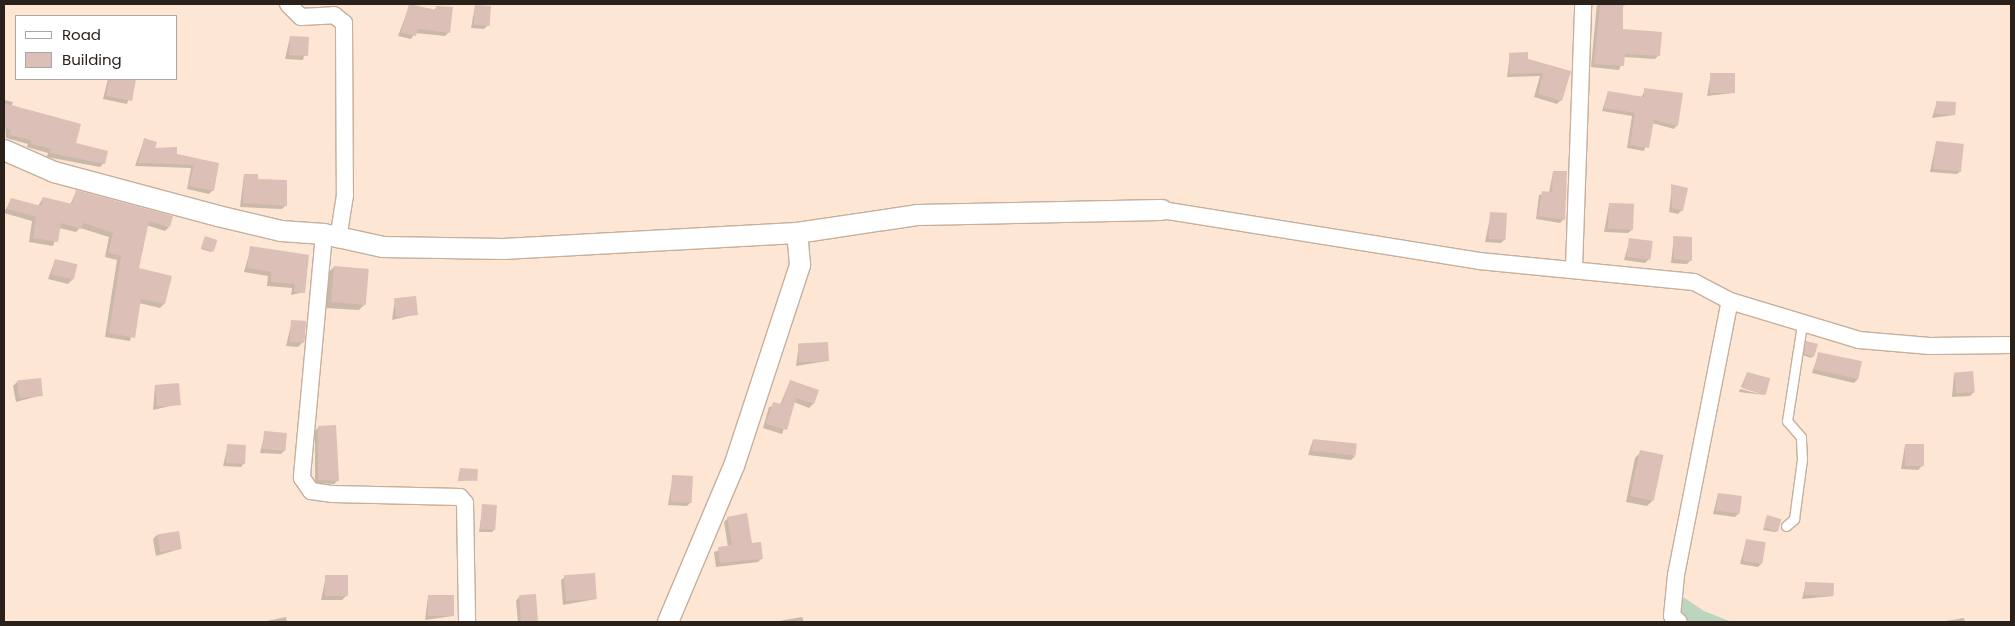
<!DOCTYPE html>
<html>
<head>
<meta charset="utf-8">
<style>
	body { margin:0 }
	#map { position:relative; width:2015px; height:626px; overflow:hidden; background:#fde6d3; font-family:Poppins,sans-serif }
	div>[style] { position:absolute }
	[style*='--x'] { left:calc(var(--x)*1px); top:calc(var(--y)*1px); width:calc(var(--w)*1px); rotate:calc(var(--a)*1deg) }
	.green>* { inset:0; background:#bcd5be }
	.shadow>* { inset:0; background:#0003 }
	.building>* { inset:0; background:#dcbfb6; transform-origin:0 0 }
	.roads { filter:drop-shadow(1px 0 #c5af9d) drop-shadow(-1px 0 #c5af9d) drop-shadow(0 1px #c5af9d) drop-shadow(0 -1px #c5af9d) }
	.service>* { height:9px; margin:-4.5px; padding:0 4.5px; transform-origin:4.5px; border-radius:4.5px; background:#fff }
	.minor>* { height:16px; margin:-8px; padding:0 8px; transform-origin:8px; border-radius:8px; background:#fff }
	.tertiary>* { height:20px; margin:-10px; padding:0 10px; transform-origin:10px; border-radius:10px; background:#fff }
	span { translate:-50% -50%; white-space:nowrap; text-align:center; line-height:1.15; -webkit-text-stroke:4px #fff; paint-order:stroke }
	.frame { position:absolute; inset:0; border:5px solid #29211a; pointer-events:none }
	.legend { position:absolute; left:15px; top:15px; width:162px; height:65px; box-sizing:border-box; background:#fff; border:1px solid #a9a6a3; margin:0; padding:6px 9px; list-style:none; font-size:15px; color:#29211a }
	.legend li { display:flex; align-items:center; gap:10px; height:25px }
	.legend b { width:25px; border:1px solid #a9a6a3 }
</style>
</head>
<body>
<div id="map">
	<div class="green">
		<div style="clip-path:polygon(1677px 593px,1704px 611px,1732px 622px,1685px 622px,1677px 606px)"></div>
	</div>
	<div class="shadow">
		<div style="clip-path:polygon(410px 4px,433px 11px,437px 7px,449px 32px,445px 36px,415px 33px,411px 39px,398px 36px)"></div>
		<div style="clip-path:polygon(1597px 4px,1630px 4px,1622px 6px,1622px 30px,1659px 55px,1655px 59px,1624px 57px,1619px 70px,1591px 67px)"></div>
		<div style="clip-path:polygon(475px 6px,488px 25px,484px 29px,471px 28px)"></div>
		<div style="clip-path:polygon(290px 37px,308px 39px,303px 60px,285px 59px)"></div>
		<div style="clip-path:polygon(1510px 54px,1569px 72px,1561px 100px,1557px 104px,1534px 97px,1540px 76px,1507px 77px)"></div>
		<div style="clip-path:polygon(1711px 74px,1733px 93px,1707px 96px)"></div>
		<div style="clip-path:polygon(108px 79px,134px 80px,127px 104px,103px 99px)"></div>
		<div style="clip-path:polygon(1645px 90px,1677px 125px,1674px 129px,1652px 123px,1644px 151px,1627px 148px,1632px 116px,1602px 111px,1608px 92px,1641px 98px)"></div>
		<div style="clip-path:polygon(4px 100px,13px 102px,11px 106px,104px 163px,100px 167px,47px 157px,48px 153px,27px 147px,28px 144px,6px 138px)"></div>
		<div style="clip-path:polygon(1937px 102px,1954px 115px,1932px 118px)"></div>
		<div style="clip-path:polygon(144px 140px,154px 149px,218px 164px,213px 190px,209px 194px,187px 189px,191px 168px,135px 166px)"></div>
		<div style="clip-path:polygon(1936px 143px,1961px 171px,1957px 174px,1930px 172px)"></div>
		<div style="clip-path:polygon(1553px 172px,1564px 219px,1560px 223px,1536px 219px,1539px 195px,1549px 193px)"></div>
		<div style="clip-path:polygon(244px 175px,257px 181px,286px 205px,282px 209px,240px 207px)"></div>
		<div style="clip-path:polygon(1672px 186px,1682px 210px,1678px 214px,1669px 212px)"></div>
		<div style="clip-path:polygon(76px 192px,169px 227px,165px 231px,146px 225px,137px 269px,164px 304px,160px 308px,139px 303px,130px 341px,105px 337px,117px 260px,105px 257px,109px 237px,80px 228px,76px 232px,59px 228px,53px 246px,29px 242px,32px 221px,4px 213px,11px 199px,38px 206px,43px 198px,70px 205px)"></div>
		<div style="clip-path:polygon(1609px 205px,1632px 230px,1628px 233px,1604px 232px)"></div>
		<div style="clip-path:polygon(1491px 213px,1505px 239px,1501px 243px,1485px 242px)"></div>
		<div style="clip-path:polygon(1674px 237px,1691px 260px,1687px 264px,1671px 263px)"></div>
		<div style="clip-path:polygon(204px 239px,212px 251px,211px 252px,201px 249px)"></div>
		<div style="clip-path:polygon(1630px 239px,1649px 259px,1645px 263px,1624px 260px)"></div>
		<div style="clip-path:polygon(251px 247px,307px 256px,304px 292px,291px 295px,292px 288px,267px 286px,268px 276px,244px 272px)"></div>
		<div style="clip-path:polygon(55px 260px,72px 280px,68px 284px,48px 279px)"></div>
		<div style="clip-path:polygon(334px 267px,365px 304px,359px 310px,326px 308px,328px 273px)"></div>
		<div style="clip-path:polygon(395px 299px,417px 314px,392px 320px)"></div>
		<div style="clip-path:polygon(292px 321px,302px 343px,298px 347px,286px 346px)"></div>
		<div style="clip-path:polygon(1806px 342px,1813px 356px,1811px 358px,1803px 355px)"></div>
		<div style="clip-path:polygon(799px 344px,827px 361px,796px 366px)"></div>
		<div style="clip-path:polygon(1819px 353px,1858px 379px,1854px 383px,1812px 373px)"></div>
		<div style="clip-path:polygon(1747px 373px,1769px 379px,1764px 395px,1741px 387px)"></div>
		<div style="clip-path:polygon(1954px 374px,1974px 392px,1970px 396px,1952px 397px)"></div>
		<div style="clip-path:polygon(790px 381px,818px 391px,813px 404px,809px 408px,794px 402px,782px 434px,763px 428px,769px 407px,780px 405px)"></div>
		<div style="clip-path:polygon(17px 382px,42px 395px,16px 402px,13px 386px)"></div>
		<div style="clip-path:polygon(155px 386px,179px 404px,153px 410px)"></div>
		<div style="clip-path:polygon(1740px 389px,1764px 395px,1739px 392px)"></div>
		<div style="clip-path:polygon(319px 427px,338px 480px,334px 484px,315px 483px,315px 431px)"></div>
		<div style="clip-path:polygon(265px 433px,285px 450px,281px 454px,260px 453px)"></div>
		<div style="clip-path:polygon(1313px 440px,1355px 456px,1351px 460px,1308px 455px)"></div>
		<div style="clip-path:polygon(228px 445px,244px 463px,241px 467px,223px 466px)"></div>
		<div style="clip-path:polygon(1905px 445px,1922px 466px,1918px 470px,1901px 469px)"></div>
		<div style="clip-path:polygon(1641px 452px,1662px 456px,1653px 500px,1647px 506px,1626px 502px,1635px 458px)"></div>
		<div style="clip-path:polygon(460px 469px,475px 480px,458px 481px)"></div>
		<div style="clip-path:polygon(673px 476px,691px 502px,687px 506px,668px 505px)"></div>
		<div style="clip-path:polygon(1718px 494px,1739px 513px,1735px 517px,1713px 514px)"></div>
		<div style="clip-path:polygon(483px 505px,495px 529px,492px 532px,479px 532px)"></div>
		<div style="clip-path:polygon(1768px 516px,1777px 531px,1775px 532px,1763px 530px)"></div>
		<div style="clip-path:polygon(728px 518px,762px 558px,758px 562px,716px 567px,714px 552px,728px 547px,724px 522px)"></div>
		<div style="clip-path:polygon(157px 535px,180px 549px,156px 556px,153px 539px)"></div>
		<div style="clip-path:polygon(1746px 541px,1762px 563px,1758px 567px,1740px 564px)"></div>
		<div style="clip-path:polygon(326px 576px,346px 596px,342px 600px,321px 600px)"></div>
		<div style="clip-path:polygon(565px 577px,596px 599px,563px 605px,561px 580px)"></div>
		<div style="clip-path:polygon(1806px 583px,1833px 596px,1802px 599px)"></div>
		<div style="clip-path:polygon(428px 597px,453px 616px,425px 620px)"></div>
		<div style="clip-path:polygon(519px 597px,537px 621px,536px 622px,518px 622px,516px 601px)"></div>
		<div style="clip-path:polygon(286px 617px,287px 622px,266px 622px,267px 621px)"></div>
		<div style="clip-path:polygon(802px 617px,804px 622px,778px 622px,779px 621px)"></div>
		<div style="clip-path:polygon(1964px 618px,1965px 622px,1944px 622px,1946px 621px)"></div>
	</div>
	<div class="building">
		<div style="clip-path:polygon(409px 4px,436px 10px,436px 6px,453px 7px,450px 33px,418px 29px,416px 36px,401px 32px)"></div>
		<div style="clip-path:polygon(1600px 4px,1623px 4px,1623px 29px,1662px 32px,1660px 56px,1625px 54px,1624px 66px,1594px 64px)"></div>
		<div style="left:475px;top:5px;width:16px;height:20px;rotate:4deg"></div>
		<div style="left:290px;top:36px;width:19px;height:19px;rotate:3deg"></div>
		<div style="clip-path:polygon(1528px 52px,1528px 59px,1571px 71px,1562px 101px,1538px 94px,1543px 73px,1510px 74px,1509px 53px)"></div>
		<div style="left:1710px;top:73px;width:25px;height:20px"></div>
		<div style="clip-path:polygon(109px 79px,136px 79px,132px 101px,106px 96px)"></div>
		<div style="clip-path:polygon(1644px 88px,1683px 93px,1678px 126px,1654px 120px,1649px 148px,1630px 145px,1635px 113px,1604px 108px,1608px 91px,1644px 97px)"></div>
		<div style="left:1936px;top:101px;width:20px;height:13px;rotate:3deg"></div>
		<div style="clip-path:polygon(4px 103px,81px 124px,76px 143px,108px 151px,105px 164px,50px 153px,51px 149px,31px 144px,31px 140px,9px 135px,11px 130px,4px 128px)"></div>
		<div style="clip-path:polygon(144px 138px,157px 142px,155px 148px,177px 147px,177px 154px,219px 163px,214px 191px,189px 186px,194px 165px,138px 163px)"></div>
		<div style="left:1936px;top:141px;width:28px;height:28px;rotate:6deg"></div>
		<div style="clip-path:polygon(1553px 171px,1567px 171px,1565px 220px,1538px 216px,1542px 191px,1552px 192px)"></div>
		<div style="clip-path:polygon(244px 174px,258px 174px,258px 179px,287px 180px,287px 206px,243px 203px)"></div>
		<div style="clip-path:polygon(1671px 184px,1688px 188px,1683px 211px,1672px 208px)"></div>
		<div style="clip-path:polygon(76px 190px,173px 216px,170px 227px,149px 221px,139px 268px,172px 276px,165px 304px,141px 299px,135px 338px,109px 333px,121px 256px,108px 253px,113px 233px,83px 223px,81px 229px,61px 223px,58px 242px,33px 238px,36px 217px,7px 209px,11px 198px,41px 206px,43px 197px,72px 204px)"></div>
		<div style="left:1609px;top:203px;width:25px;height:26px;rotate:2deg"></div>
		<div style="left:1490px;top:212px;width:17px;height:27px;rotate:3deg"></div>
		<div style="left:205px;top:236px;width:13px;height:12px;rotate:18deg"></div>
		<div style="clip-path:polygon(1673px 236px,1692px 237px,1692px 261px,1674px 259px)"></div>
		<div style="left:1629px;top:238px;width:24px;height:19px;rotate:7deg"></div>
		<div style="clip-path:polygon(250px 246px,309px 255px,305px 293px,294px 292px,295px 284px,271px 282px,271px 272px,247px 268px)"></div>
		<div style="left:55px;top:259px;width:23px;height:16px;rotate:13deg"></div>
		<div style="left:334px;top:266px;width:35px;height:36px;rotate:5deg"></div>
		<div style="left:416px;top:296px;width:19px;height:22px;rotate:84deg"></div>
		<div style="left:291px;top:320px;width:15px;height:22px;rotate:4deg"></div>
		<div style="clip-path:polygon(1806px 341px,1818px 344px,1814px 357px,1804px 354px)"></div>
		<div style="left:828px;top:342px;width:19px;height:30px;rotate:87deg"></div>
		<div style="left:1818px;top:352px;width:45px;height:18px;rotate:12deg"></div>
		<div style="left:1973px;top:371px;width:21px;height:19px;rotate:85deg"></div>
		<div style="left:1747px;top:372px;width:24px;height:17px;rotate:15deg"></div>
		<div style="left:41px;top:378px;width:18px;height:24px;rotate:84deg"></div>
		<div style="clip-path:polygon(790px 380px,819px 390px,814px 404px,796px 398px,787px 430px,766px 424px,773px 402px,782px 404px)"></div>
		<div style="left:179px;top:383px;width:22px;height:24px;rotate:85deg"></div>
		<div style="clip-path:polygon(336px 425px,339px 481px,318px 480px,318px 426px)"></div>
		<div style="left:264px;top:431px;width:23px;height:18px;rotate:5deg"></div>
		<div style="left:1313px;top:439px;width:44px;height:12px;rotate:6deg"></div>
		<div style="left:227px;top:444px;width:19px;height:19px;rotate:3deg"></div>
		<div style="left:1905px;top:444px;width:19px;height:22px"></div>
		<div style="left:1640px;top:450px;width:24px;height:47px;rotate:12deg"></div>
		<div style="left:460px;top:468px;width:18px;height:12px;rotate:3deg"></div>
		<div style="left:672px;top:475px;width:21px;height:27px;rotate:3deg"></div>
		<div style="left:1718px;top:493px;width:24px;height:18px;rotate:7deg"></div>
		<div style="left:482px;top:504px;width:15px;height:25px;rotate:4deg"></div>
		<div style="clip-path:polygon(747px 513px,752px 543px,761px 542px,763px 559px,720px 563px,718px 547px,732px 545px,727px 517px)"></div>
		<div style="left:1767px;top:515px;width:15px;height:13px;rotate:16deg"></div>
		<div style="left:179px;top:531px;width:18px;height:22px;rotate:81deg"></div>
		<div style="left:1746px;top:539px;width:20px;height:22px;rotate:9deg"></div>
		<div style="left:595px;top:573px;width:26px;height:31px;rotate:86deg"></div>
		<div style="left:325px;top:575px;width:23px;height:21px"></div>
		<div style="left:1805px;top:582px;width:29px;height:13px;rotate:2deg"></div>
		<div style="left:536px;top:594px;width:27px;height:17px;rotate:86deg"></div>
		<div style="left:454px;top:595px;width:21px;height:26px;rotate:90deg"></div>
	</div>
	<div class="roads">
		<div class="service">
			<div style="--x:1786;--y:526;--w:11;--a:-41"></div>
			<div style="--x:1794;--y:519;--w:61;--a:-82.4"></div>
			<div style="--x:1802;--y:459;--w:22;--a:-93"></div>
			<div style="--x:1801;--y:437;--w:21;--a:-131"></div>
			<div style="--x:1787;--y:421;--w:98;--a:-81.2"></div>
		</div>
		<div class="minor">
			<div style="--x:288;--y:4;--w:18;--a:45"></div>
			<div style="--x:301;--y:17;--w:33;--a:-3"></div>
			<div style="--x:334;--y:15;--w:13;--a:39"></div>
			<div style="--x:344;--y:23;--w:172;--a:89.7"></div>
			<div style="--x:345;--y:195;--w:45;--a:99"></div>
			<div style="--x:1162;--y:210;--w:321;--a:9.1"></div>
			<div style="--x:1479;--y:261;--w:216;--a:5.6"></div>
			<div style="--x:1694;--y:282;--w:41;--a:27.8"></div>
			<div style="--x:1730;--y:301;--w:135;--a:16.8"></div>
			<div style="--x:1859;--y:340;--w:71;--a:4.8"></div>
			<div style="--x:1930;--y:346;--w:81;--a:-0.7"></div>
			<div style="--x:324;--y:234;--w:245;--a:95.2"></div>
			<div style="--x:302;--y:478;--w:16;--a:55"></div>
			<div style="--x:311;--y:491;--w:22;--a:8"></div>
			<div style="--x:333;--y:494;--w:127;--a:1.4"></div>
			<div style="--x:460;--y:497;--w:8;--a:50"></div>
			<div style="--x:465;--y:503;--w:119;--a:89"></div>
			<div style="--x:1574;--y:268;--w:264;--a:-88"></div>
			<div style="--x:1679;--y:622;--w:9;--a:-139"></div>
			<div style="--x:1672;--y:616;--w:41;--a:-84.4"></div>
			<div style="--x:1676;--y:575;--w:279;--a:-78.9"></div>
		</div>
		<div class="tertiary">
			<div style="--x:4;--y:150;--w:55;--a:23.7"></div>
			<div style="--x:54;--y:172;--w:170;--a:15"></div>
			<div style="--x:218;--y:216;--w:65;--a:13.4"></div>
			<div style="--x:281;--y:231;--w:43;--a:4"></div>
			<div style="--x:324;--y:234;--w:60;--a:12.4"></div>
			<div style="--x:383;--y:247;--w:120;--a:1"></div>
			<div style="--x:503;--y:249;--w:294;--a:-3.1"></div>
			<div style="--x:797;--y:233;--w:121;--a:-8.5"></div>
			<div style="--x:917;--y:215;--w:245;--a:-1.2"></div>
			<div style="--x:668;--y:622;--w:169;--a:-67.1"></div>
			<div style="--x:734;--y:466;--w:212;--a:-71.8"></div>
			<div style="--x:800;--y:265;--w:32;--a:-95"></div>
		</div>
	</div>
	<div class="frame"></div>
	<ul class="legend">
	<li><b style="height:6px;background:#fff"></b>Road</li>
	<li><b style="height:14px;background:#dcbfb6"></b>Building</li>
	</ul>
</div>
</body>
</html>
